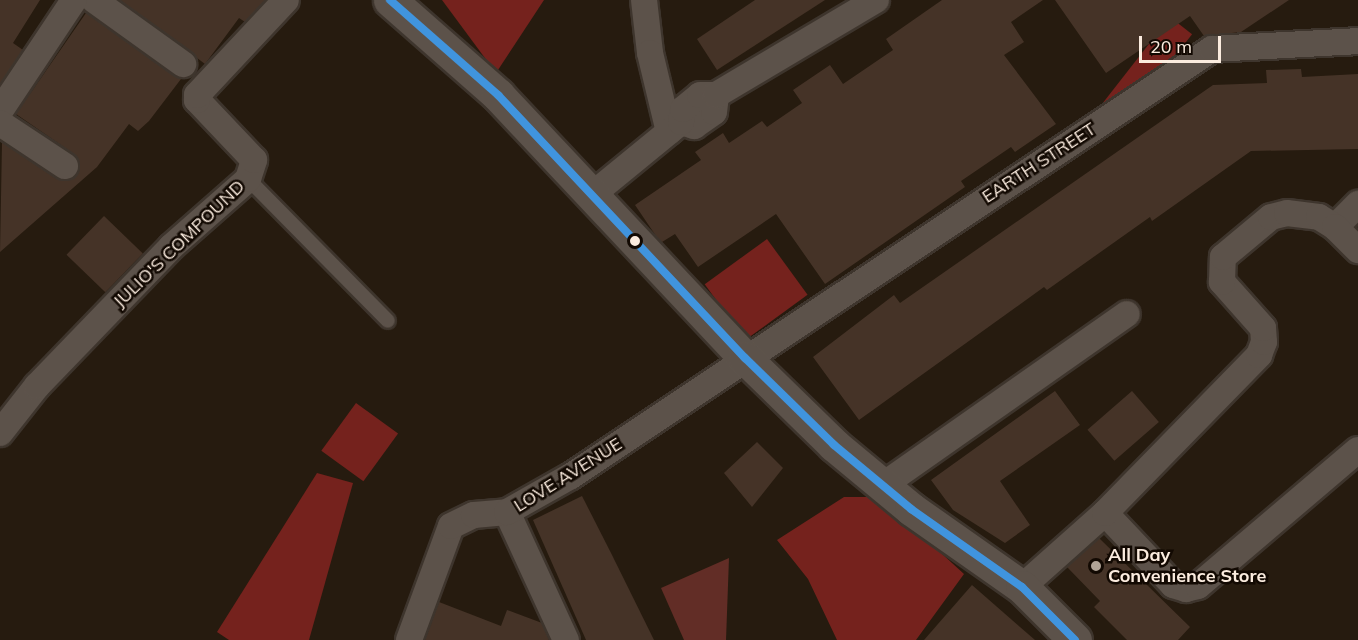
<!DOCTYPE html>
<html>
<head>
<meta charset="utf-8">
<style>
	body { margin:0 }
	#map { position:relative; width:1358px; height:640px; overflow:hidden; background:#261b0f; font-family:Mulish,sans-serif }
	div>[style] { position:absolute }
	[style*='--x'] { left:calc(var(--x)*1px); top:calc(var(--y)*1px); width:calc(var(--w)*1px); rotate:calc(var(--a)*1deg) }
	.green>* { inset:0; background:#622d26 }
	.forest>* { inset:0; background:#75221d; transform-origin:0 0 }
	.building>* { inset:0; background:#453327; transform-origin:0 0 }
	.roads { filter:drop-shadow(2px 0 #3e352d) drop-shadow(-2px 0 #3e352d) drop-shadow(0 2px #3e352d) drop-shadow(0 -2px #3e352d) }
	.lane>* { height:14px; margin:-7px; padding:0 7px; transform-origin:7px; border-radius:7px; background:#5c524a }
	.street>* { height:26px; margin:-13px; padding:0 13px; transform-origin:13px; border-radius:13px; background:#5c524a }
	.secondary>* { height:33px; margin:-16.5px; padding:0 16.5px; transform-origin:16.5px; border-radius:16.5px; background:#5c524a }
	.bus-1>* { height:8px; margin:-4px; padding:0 4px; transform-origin:4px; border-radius:4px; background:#4094de }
	.dots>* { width:16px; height:16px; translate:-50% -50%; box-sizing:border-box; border:3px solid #120902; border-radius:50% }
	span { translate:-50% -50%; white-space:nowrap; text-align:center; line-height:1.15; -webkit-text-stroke:5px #120902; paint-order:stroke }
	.street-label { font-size:18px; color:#fbecdf }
	.poi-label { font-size:18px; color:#fbecdf; font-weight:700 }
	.left { translate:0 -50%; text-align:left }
	.scale { position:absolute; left:1139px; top:36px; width:82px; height:27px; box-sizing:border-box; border:3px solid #fbecdf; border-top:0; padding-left:8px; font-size:18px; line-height:21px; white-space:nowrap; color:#fbecdf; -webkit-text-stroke:4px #120902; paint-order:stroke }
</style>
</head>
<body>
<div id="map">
	<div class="green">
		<div style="clip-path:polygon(729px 558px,726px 640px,684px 640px,661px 588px)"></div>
	</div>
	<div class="forest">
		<div style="clip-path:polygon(442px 0,544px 0,496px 73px)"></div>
		<div style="left:1170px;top:17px;width:28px;height:119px;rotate:38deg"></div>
		<div style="left:767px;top:239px;width:69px;height:77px;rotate:54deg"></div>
		<div style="left:356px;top:403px;width:52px;height:59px;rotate:36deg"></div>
		<div style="clip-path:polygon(317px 473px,353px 483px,309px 640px,229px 640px,217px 632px)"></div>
		<div style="clip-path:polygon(844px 497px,880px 497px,964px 574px,916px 640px,837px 640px,808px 579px,777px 540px)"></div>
	</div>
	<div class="building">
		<div style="clip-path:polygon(0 0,40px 0,13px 43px,23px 50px,0 84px)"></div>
		<div style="clip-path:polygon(120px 0,265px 0,245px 22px,239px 18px,205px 64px)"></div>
		<div style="clip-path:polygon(755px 0,825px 0,717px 70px,697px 39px)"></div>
		<div style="clip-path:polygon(942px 0,1043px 0,1011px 22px,1024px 42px,1004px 55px,1056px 124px,1015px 152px,1011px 147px,961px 181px,965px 187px,825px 284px,776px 214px,698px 267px,675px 234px,662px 242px,656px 236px,635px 205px,701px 160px,695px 152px,723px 133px,729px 143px,762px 121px,767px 127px,802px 103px,793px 90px,830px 65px,843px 84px,893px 50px,886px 39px)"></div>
		<div style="clip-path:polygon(1055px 0,1289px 0,1241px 32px,1204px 36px,1190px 16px,1106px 73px)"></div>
		<div style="clip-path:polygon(86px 13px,181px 79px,149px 121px,138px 131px,129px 124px,97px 167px,0 252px,2px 142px,57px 179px,71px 180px,78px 174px,80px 166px,74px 154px,16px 114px)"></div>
		<div style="clip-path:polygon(1301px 69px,1302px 77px,1358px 74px,1358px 149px,1251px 151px,1152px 221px,1150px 217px,1047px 290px,1044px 287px,859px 420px,813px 357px,894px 295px,900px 303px,1213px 85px,1267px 83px,1266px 70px)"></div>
		<div style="left:104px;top:216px;width:54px;height:54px;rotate:44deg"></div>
		<div style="clip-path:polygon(1055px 391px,1080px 425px,1000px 481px,1030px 525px,1005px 543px,953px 510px,931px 480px)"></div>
		<div style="left:1132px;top:391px;width:41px;height:59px;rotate:49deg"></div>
		<div style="clip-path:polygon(757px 442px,783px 468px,752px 507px,724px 473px)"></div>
		<div style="clip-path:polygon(582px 496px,611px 553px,654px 640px,586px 640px,533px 520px)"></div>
		<div style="clip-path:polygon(1099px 538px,1190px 627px,1178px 640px,1127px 640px,1094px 607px,1100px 601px,1067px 567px)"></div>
		<div style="clip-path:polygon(972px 585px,1035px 640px,924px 640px)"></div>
		<div style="clip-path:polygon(439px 602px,501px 626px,507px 610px,542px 623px,549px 640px,425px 640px)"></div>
	</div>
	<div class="roads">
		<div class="lane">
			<div style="--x:248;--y:179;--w:199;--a:45.4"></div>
		</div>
		<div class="street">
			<div style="--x:94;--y:0;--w:110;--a:35.7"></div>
			<div style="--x:644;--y:0;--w:53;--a:83.5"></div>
			<div style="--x:650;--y:53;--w:81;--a:76.5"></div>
			<div style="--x:0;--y:111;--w:133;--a:-56.3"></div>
			<div style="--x:681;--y:122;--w:14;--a:17"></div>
			<div style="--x:694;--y:126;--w:24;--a:-35"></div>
			<div style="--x:714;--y:112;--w:17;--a:-83"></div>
			<div style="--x:0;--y:123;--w:78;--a:33.5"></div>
			<div style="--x:593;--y:194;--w:114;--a:-39.3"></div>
			<div style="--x:681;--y:122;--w:13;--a:-81"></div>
			<div style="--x:683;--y:109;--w:22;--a:-39"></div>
			<div style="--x:700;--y:95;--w:16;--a:0"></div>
			<div style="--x:716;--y:95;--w:186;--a:-30.7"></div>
			<div style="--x:1335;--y:227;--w:33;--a:-45"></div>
			<div style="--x:0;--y:433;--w:60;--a:-51.8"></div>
			<div style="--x:37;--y:386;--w:193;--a:-46"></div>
			<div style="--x:171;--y:247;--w:103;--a:-41.4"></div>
			<div style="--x:248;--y:179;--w:20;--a:-72"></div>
			<div style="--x:254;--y:160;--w:83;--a:-133.5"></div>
			<div style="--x:197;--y:100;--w:5;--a:-90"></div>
			<div style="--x:197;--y:95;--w:130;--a:-46.9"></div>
			<div style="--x:882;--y:486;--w:299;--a:-35.1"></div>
			<div style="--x:507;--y:512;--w:141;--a:65.3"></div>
			<div style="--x:1105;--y:513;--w:99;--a:46.6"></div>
			<div style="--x:1173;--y:585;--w:14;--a:17"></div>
			<div style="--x:1186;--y:589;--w:12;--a:-14"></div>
			<div style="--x:1198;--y:586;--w:210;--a:-40.4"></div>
			<div style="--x:1022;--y:587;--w:111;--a:-41.7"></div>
			<div style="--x:1105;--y:513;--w:221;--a:-45.7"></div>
			<div style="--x:1259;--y:355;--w:14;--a:-69"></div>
			<div style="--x:1264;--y:342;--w:14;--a:-94"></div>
			<div style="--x:1263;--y:328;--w:62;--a:-131.7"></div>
			<div style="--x:1222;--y:282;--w:25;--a:-88"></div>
			<div style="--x:1223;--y:257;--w:62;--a:-39.8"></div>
			<div style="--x:1271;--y:217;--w:16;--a:-14"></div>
			<div style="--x:1287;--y:213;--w:32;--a:7"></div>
			<div style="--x:1319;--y:217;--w:19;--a:32"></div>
			<div style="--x:1335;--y:227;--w:33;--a:45"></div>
			<div style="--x:409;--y:640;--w:121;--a:-69.8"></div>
			<div style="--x:451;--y:526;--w:25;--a:-26"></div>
			<div style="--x:474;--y:515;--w:33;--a:-5"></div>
			<div style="--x:507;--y:512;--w:73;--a:-29.4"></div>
			<div style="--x:571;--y:476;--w:770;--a:-33.67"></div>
			<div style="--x:1212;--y:49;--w:146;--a:-3.1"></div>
		</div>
		<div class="secondary">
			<div style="--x:390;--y:0;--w:144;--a:41.3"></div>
			<div style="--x:498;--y:95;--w:361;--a:46.8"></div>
			<div style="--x:745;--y:358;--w:124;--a:44.3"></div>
			<div style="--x:834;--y:445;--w:100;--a:39.7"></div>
			<div style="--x:911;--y:509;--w:136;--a:35.1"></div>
			<div style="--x:1022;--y:587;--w:75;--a:45"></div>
		</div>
	</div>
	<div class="bus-1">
		<div style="--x:390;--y:0;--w:144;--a:41.3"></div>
		<div style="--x:498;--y:95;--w:361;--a:46.8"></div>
		<div style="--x:745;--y:358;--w:124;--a:44.3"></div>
		<div style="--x:834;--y:445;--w:100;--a:39.7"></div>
		<div style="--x:911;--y:509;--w:136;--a:35.1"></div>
		<div style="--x:1022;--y:587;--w:75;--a:45"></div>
	</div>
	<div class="dots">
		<div style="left:635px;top:241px;background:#fbecdf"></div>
		<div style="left:1096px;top:566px;background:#b0a396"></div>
	</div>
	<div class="street-label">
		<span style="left:1039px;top:163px;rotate:-33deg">EARTH STREET</span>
		<span style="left:179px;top:244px;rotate:-44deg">JULIO'S COMPOUND</span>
		<span style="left:568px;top:475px;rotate:-32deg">LOVE AVENUE</span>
	</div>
	<div class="poi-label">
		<span class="left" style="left:1108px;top:566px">All Day<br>Convenience Store</span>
	</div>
	<div class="scale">20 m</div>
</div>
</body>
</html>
